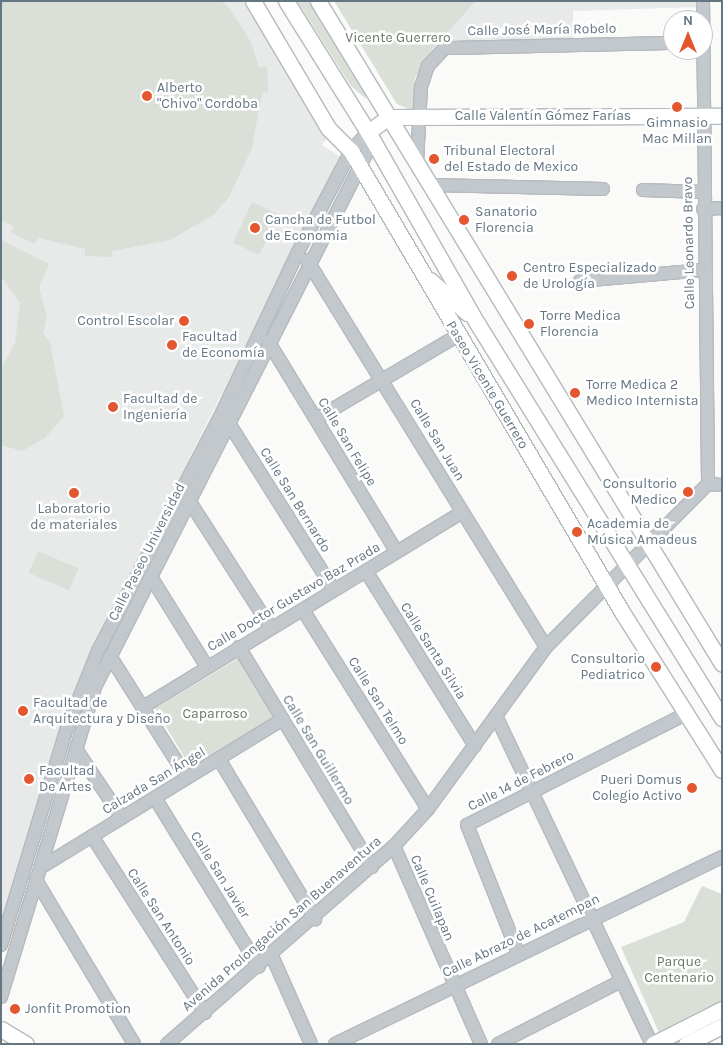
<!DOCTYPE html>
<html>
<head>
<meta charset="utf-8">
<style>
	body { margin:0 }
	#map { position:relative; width:723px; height:1045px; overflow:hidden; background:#fafaf8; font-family:Karla,sans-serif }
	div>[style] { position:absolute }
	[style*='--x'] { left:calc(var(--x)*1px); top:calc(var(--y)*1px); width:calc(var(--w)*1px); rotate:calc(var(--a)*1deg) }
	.built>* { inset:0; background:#e8e9e9 }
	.green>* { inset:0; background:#dadfd7; transform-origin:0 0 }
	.roads { filter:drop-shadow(1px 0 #b5babe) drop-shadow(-1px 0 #b5babe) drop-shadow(0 1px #b5babe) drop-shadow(0 -1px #b5babe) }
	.minor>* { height:12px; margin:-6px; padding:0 6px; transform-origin:6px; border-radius:6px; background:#c3c8cc }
	.major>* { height:15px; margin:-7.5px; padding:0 7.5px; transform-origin:7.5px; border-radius:7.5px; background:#fff }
	.dots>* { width:14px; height:14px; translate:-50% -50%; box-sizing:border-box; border:2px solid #fff; border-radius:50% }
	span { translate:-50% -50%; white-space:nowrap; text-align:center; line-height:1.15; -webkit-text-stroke:5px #fff; paint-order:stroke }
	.street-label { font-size:14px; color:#657683 }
	.park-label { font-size:14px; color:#687a64 }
	.poi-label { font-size:14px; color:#657683 }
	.left { translate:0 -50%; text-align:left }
	.right { translate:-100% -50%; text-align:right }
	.frame { position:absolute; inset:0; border:2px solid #657683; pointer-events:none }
	.north { position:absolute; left:663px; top:10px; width:50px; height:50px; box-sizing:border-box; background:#fff; border:1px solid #c1c8cd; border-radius:50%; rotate:0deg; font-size:14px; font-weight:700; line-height:20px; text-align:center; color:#657683 }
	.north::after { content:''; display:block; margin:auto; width:18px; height:22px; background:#e4572e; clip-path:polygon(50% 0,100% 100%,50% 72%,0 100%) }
</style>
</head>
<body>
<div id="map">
	<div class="built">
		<div style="clip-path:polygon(1px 1px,249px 1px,331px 133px,322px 145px,341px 157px,104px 628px,1px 940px)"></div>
		<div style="clip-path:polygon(476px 1px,698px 1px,698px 7px,573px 11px,573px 41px,441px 40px)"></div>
	</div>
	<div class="green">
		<div style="clip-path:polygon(1px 1px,221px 1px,229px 8px,251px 42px,259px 67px,267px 67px,268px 92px,262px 93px,252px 148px,229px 197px,213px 215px,170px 240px,112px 251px,111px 257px,85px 256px,85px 249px,39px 238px,34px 244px,11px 232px,14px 227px,1px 220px)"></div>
		<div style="clip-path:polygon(297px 1px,313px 1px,369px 94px,365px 98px,351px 86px)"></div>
		<div style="clip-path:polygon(334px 1px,476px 1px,431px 51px,415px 78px,413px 111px,397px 104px)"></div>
		<div style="left:252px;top:202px;width:29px;height:45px;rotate:25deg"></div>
		<div style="clip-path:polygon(1px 240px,49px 264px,39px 287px,47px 317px,43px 333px,50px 342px,64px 416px,45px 438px,22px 451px,1px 445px,1px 369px,15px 343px,20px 303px,1px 276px)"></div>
		<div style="left:38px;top:551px;width:44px;height:24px;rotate:23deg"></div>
		<div style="left:239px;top:658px;width:71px;height:98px;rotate:59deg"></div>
		<div style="clip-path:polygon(702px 886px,722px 894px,722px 1004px,660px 1035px,621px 947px,684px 922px)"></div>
	</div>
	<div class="roads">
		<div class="minor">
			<div style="--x:703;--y:1;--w:483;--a:89.4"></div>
			<div style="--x:417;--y:163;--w:76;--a:-87"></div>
			<div style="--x:421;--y:87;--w:22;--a:-72"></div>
			<div style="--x:428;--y:66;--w:25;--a:-47"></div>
			<div style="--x:445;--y:48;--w:228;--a:-1.3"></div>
			<div style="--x:431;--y:185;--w:172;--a:1.3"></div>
			<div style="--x:643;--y:190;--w:60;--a:1.9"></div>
			<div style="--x:703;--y:209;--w:19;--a:-3"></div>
			<div style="--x:307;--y:260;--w:455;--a:58.3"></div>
			<div style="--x:580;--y:281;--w:124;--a:-5.1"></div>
			<div style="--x:268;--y:341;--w:247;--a:58.6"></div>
			<div style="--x:316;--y:419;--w:164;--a:-30.5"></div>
			<div style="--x:230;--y:425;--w:195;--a:57.8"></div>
			<div style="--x:708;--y:484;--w:14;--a:4"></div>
			<div style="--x:190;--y:502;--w:150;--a:57.3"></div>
			<div style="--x:366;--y:571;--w:206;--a:58.1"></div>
			<div style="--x:151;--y:577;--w:106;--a:58.1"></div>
			<div style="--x:303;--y:610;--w:235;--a:57.9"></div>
			<div style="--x:239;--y:647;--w:257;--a:58.8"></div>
			<div style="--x:110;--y:656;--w:144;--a:57.7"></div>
			<div style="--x:143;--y:707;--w:374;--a:-31.4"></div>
			<div style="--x:496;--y:716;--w:363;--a:64.6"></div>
			<div style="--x:78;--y:752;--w:79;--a:56.3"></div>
			<div style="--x:219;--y:759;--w:187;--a:59"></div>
			<div style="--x:155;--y:798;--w:198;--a:58.4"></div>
			<div style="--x:92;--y:836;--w:210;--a:57.4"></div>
			<div style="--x:394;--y:846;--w:216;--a:66.3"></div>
			<div style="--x:40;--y:868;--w:285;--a:-31.5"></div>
			<div style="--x:36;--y:880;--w:191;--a:59.1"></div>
			<div style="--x:1;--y:945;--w:227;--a:-73.1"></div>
			<div style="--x:67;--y:728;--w:83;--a:-68.1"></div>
			<div style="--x:98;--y:651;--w:262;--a:-62.5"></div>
			<div style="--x:219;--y:419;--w:185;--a:-64.7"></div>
			<div style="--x:298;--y:252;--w:114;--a:-62.3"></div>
			<div style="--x:351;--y:151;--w:25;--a:-48"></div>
			<div style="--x:518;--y:953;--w:138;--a:-111.7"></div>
			<div style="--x:467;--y:825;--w:246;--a:-26.9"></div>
			<div style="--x:272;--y:956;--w:96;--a:66.1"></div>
			<div style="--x:1;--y:997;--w:326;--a:-73.1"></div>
			<div style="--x:96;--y:685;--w:610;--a:-63.02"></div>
			<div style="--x:167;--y:1044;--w:301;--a:-41.1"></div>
			<div style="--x:394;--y:846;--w:50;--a:-47.4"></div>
			<div style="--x:428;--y:809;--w:200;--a:-53.9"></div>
			<div style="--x:546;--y:647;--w:230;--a:-45.2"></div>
			<div style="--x:335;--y:1044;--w:430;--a:-25.8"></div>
			<div style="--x:498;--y:1044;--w:138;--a:-27.1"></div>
		</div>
		<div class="major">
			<div style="--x:253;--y:1;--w:147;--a:59.4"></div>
			<div style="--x:328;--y:128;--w:33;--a:45"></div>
			<div style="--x:351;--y:151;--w:535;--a:59.55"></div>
			<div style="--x:622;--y:612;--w:187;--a:57.7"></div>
			<div style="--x:286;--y:1;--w:155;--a:58"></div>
			<div style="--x:368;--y:132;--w:220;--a:60.3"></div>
			<div style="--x:477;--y:323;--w:465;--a:58.2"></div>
			<div style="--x:318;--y:1;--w:776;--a:58.64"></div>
			<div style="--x:368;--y:132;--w:26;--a:-36"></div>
			<div style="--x:389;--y:117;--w:333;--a:-0.2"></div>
			<div style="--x:430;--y:280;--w:50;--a:41.7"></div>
			<div style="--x:1;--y:1029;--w:29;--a:31"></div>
			<div style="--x:653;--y:1044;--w:77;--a:-26.9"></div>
			<div style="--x:686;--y:1044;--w:40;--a:-26.6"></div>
		</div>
	</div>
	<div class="dots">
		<div style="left:147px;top:96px;background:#e4572e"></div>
		<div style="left:677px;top:107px;background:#e4572e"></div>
		<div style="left:434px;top:159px;background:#e4572e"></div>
		<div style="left:464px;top:220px;background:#e4572e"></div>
		<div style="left:255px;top:228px;background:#e4572e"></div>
		<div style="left:512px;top:276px;background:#e4572e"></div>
		<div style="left:184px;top:321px;background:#e4572e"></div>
		<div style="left:529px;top:324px;background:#e4572e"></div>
		<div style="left:172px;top:345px;background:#e4572e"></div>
		<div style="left:575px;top:393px;background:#e4572e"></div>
		<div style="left:113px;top:407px;background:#e4572e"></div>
		<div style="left:688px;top:492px;background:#e4572e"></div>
		<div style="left:74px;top:493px;background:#e4572e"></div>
		<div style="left:577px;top:532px;background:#e4572e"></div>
		<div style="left:656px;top:667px;background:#e4572e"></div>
		<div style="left:23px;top:711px;background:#e4572e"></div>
		<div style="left:29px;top:779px;background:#e4572e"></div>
		<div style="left:692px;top:788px;background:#e4572e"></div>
		<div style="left:15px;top:1009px;background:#e4572e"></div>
	</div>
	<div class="street-label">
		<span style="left:542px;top:30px;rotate:-1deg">Calle José María Robelo</span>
		<span style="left:543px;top:116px">Calle Valentín Gómez Farías</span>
		<span style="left:689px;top:243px;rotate:-91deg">Calle Leonardo Bravo</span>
		<span style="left:487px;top:385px;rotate:59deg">Paseo Vicente Guerrero</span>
		<span style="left:437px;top:440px;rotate:59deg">Calle San Juan</span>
		<span style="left:347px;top:442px;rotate:59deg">Calle San Felipe</span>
		<span style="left:295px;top:500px;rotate:58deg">Calle San Bernardo</span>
		<span style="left:147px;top:552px;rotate:-63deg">Calle Paseo Universidad</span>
		<span style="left:294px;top:597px;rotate:-31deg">Calle Doctor Gustavo Baz Prada</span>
		<span style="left:433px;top:651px;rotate:58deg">Calle Santa Silvia</span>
		<span style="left:378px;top:701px;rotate:58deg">Calle San Telmo</span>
		<span style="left:318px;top:750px;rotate:59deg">Calle San Guillermo</span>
		<span style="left:154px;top:781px;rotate:-31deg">Calzada San Ángel</span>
		<span style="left:521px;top:781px;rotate:-27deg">Calle 14 de Febrero</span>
		<span style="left:220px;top:875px;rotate:58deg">Calle San Javier</span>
		<span style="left:432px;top:898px;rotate:67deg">Calle Cuilapan</span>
		<span style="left:161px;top:917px;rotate:57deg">Calle San Antonio</span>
		<span style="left:282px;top:924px;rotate:-41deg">Avenida Prolongación San Buenaventura</span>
		<span style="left:521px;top:936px;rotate:-26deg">Calle Abrazo de Acatempan</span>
	</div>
	<div class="park-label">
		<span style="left:398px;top:38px">Vicente Guerrero</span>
		<span style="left:215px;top:714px">Caparroso</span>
		<span style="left:679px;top:970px">Parque<br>Centenario</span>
	</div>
	<div class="poi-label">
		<span class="left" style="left:157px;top:96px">Alberto<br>"Chivo" Cordoba</span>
		<span style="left:677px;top:131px">Gimnasio<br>Mac Millan</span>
		<span class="left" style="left:444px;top:159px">Tribunal Electoral<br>del Estado de Mexico</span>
		<span class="left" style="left:475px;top:220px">Sanatorio<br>Florencia</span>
		<span class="left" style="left:265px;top:228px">Cancha de Futbol<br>de Economia</span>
		<span class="left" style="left:523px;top:276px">Centro Especializado<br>de Urología</span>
		<span class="left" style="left:540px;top:324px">Torre Medica<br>Florencia</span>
		<span class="right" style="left:174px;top:321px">Control Escolar</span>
		<span class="left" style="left:182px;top:345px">Facultad<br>de Economía</span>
		<span class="left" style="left:586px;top:393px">Torre Medica 2<br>Medico Internista</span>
		<span class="left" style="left:123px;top:407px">Facultad de<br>Ingeniería</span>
		<span class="right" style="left:677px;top:492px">Consultorio<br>Medico</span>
		<span style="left:74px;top:517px">Laboratorio<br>de materiales</span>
		<span class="left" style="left:587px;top:532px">Academia de<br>Música Amadeus</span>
		<span class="right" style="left:645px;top:667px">Consultorio<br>Pediatrico</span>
		<span class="left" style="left:33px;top:711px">Facultad de<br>Arquitectura y Diseño</span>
		<span class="left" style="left:39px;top:779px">Facultad<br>De Artes</span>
		<span class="right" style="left:682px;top:788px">Pueri Domus<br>Colegio Activo</span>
		<span class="left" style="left:25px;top:1009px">Jonfit Promotion</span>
	</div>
	<div class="frame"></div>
	<div class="north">N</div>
</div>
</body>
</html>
